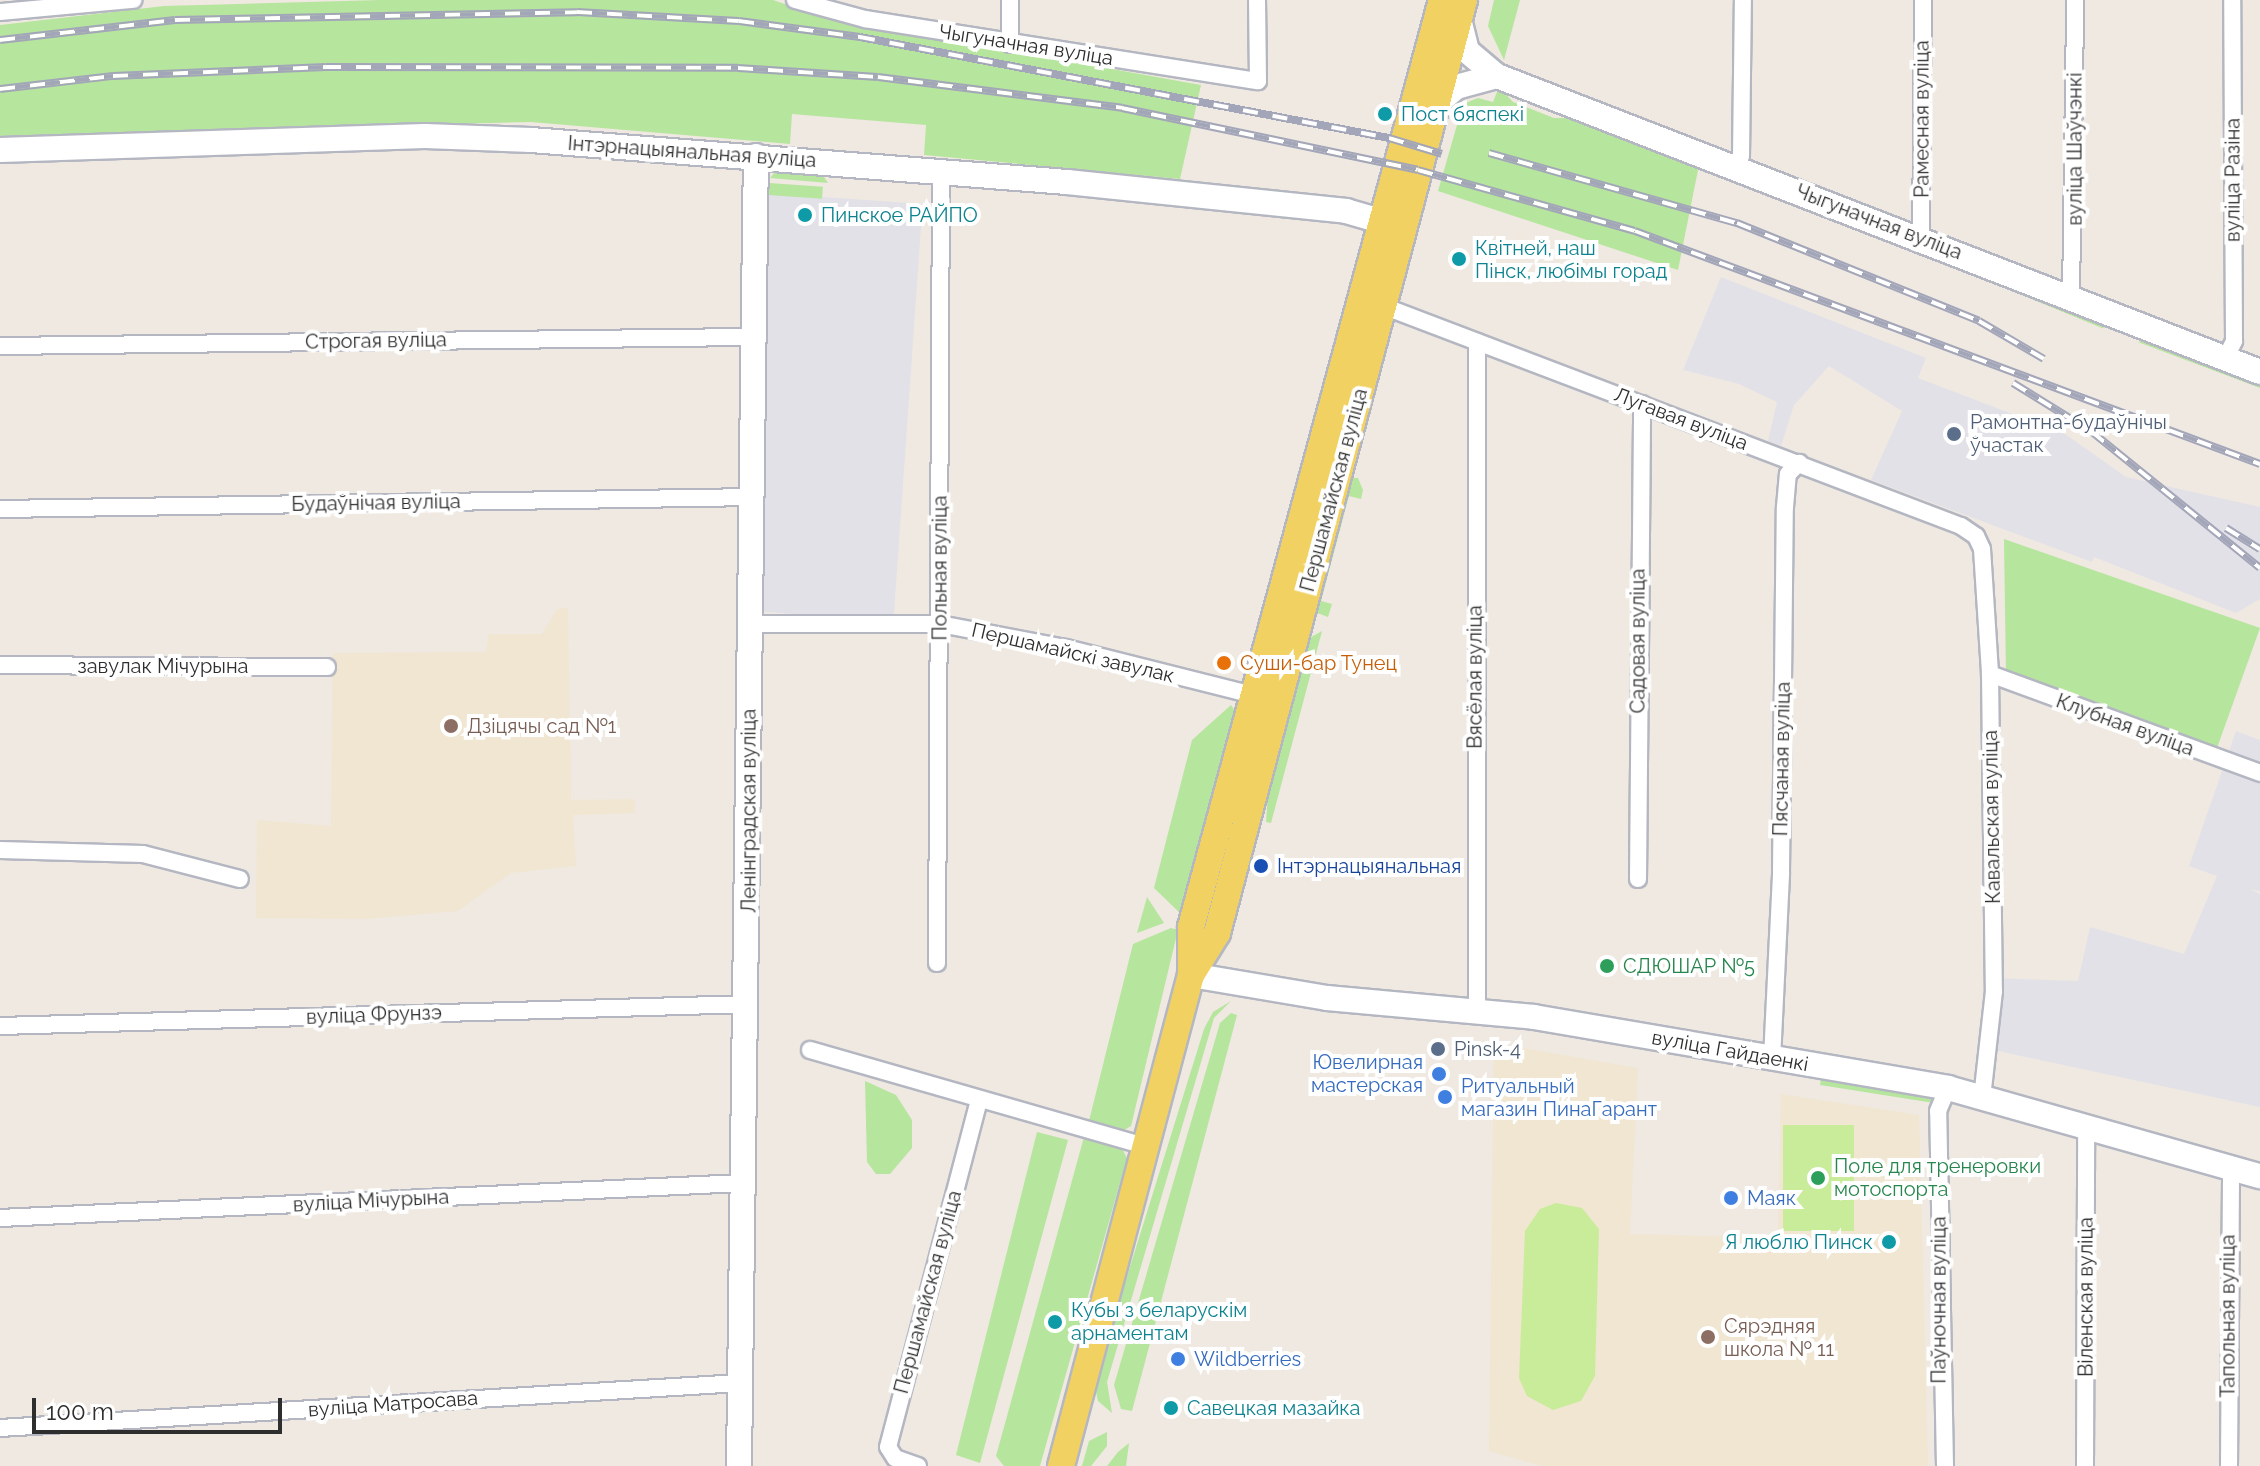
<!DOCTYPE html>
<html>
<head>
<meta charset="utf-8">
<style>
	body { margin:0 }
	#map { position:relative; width:2260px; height:1466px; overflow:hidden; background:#efe9e1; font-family:Raleway,sans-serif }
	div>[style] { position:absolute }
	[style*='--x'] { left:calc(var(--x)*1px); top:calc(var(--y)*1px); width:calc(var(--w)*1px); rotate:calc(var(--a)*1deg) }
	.industrial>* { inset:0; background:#e3e1e8; transform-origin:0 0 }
	.education>* { inset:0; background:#f0e6d1 }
	.green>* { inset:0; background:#b6e59e; transform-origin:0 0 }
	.pitch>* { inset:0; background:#c9ec9a; transform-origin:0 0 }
	.roads { filter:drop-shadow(2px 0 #b4b7c1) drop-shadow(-2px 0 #b4b7c1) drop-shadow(0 2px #b4b7c1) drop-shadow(0 -2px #b4b7c1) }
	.street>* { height:16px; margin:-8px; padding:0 8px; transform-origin:8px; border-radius:8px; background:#fff }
	.secondary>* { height:24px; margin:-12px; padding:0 12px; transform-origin:12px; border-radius:12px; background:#fff }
	.primary>* { height:26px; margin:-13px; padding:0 13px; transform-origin:13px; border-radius:13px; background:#f2d163 }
	.rail>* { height:8px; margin-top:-4px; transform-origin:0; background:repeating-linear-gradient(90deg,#fff 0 15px,#a3a6b8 0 30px); box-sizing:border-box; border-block:2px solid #a3a6b8 }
	.dots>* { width:22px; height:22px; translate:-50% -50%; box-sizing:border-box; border:4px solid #fff; border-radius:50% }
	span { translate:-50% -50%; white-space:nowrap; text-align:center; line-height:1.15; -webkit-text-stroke:8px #fff; paint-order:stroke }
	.street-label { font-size:20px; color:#2e2e2e }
	.culture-label { font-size:20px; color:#0d838f }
	.left { translate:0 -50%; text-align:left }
	.right { translate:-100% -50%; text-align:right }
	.service-label { font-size:20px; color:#4e5e75 }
	.food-label { font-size:20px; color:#c56008 }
	.education-label { font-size:20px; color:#785e54 }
	.transit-label { font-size:20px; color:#164399 }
	.leisure-label { font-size:20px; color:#27864d }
	.shop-label { font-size:20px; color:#366cbe }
	.scale { position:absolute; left:32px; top:1398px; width:250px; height:36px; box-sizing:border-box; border:4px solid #2e2e2e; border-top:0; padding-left:10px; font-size:24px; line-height:28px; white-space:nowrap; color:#2e2e2e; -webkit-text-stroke:6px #fff; paint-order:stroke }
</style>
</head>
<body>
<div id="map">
	<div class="industrial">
		<div style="left:767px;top:193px;width:156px;height:418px;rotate:4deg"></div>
		<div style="clip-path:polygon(1721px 277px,1926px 358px,1918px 378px,2065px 434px,2126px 477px,2260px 507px,2260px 599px,2236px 613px,2094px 557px,2092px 562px,1871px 480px,1902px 411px,1829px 366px,1794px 405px,1781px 446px,1768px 441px,1777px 402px,1739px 384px,1683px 370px)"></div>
		<div style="clip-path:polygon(2236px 731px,2260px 740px,2260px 891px,2250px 889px,2260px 894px,2260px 1107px,1989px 1049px,1988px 978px,2078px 981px,2090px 927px,2184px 954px,2217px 876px,2189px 866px)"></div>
	</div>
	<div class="education">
		<div style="clip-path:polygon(568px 608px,571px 800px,634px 799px,635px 813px,573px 815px,576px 866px,511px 873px,458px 911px,365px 919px,256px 918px,257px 820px,331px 826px,333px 653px,486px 652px,489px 634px,542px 634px,557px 609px)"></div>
		<div style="clip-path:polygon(1494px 1043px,1638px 1068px,1630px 1234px,1778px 1238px,1781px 1094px,1919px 1115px,1928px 1466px,1542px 1466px,1489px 1451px)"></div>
	</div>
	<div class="green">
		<div style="clip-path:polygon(380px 0,773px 0,823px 17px,1201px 85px,1180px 179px,924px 155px,926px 125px,792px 114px,790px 144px,531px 122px,0 136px,0 25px,164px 6px)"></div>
		<div style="clip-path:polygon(1494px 0,1520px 0,1504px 60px,1488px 26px)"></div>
		<div style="clip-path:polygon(1499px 87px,1513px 102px,1554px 118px,1585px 118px,1700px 160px,1678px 270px,1438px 191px,1463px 104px,1478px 98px,1493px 102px)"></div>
		<div style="clip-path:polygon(776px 171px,822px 174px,828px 183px,770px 178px)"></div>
		<div style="left:769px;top:183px;width:54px;height:12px;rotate:4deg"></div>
		<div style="clip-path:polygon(1910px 249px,2107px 323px,2106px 327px,2102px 328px)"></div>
		<div style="clip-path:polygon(2152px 339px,2260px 381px,2260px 388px,2138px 342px)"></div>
		<div style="clip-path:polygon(1350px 478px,1358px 478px,1363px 490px,1361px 499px,1349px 496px,1321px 601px,1332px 604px,1328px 617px,1315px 612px)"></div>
		<div style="clip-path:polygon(2004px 539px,2260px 628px,2217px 748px,2006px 674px)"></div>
		<div style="clip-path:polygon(1322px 631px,1271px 823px,1266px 822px,1269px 780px,1308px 639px)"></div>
		<div style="clip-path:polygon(1231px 705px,1237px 714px,1182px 915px,1154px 888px,1192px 740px)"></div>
		<div style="clip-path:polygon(1147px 897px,1164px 923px,1137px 933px)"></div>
		<div style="clip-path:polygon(1171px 928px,1178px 930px,1131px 1126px,1121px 1132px,1088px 1125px,1133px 944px)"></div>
		<div style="clip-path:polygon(1231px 1001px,1214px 1018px,1107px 1382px,1112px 1413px,1098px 1401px,1096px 1392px,1125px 1283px,1204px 1029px,1213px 1012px)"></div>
		<div style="clip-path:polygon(1231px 1013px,1237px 1015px,1132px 1411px,1121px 1409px,1114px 1385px,1220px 1023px)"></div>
		<div style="clip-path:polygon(1821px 1079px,1917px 1092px,1934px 1097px,1934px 1103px,1820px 1085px)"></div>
		<div style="clip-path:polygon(865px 1081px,896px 1095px,912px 1120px,912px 1148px,890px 1174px,876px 1174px,867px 1162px)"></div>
		<div style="clip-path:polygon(1037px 1132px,1068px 1140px,980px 1463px,956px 1455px)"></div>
		<div style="clip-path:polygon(1084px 1137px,1121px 1147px,1127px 1158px,1040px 1466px,1004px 1466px,996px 1456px)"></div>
		<div style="clip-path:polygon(1107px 1432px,1107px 1446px,1091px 1466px,1082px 1466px,1089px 1441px)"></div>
		<div style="clip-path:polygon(1129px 1443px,1126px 1466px,1107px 1466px,1118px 1452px)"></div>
	</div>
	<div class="pitch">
		<div style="left:1783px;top:1125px;width:71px;height:106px"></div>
		<div style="clip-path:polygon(1556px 1203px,1582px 1208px,1599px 1229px,1595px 1376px,1581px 1401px,1553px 1410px,1527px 1396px,1519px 1378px,1525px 1231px,1540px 1209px)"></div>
	</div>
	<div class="roads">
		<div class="street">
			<div style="--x:795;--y:0;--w:73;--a:15.2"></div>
			<div style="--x:865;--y:19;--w:398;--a:9"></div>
			<div style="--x:1258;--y:81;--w:81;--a:-90.7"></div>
			<div style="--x:0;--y:12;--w:134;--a:-5.2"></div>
			<div style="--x:1010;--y:44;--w:44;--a:-90"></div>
			<div style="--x:1736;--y:167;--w:12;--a:-66"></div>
			<div style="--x:1741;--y:156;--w:156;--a:-89.3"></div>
			<div style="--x:1921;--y:239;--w:239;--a:-89.5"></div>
			<div style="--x:2071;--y:298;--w:298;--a:-89.2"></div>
			<div style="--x:1383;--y:306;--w:618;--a:20.84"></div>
			<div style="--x:1961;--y:526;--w:18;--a:34"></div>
			<div style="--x:1976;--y:536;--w:14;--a:65"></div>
			<div style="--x:1982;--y:549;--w:125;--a:86.3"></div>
			<div style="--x:1990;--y:674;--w:317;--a:89.3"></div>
			<div style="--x:1994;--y:991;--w:108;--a:96.4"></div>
			<div style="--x:1477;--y:342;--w:669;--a:90"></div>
			<div style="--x:0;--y:346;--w:752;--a:-0.69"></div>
			<div style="--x:2226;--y:357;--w:18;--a:-63"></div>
			<div style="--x:2234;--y:341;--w:341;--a:-90.3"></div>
			<div style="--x:0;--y:509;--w:752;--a:-0.91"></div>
			<div style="--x:748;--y:624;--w:192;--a:0"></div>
			<div style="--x:940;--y:624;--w:128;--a:10.8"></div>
			<div style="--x:1066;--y:648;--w:193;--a:14.1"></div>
			<div style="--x:0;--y:665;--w:327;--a:0.4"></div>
			<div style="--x:1990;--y:674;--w:288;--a:20.1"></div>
			<div style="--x:0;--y:850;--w:143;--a:1.6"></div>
			<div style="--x:143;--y:854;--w:100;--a:14.5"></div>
			<div style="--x:1638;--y:879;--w:475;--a:-89.5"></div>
			<div style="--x:937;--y:963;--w:790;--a:-89.71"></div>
			<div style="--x:0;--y:1026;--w:748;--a:-1.68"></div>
			<div style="--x:810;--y:1050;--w:348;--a:16"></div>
			<div style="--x:1772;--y:1059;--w:187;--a:-87.2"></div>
			<div style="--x:1781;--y:872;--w:365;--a:-89.4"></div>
			<div style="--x:1785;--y:507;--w:33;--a:-85"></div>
			<div style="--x:1788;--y:474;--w:16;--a:-45"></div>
			<div style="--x:0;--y:1218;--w:744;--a:-2.7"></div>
			<div style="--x:0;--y:1428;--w:740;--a:-3.48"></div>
			<div style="--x:918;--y:1466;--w:24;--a:-161"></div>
			<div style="--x:895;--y:1458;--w:13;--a:-122"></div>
			<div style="--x:888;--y:1447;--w:358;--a:-75.3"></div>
			<div style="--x:1945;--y:1466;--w:355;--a:-91.1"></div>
			<div style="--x:1938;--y:1111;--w:25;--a:-67"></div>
			<div style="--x:2085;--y:1466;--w:339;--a:-89.8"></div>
			<div style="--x:2229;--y:1466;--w:299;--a:-89.6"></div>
		</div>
		<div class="secondary">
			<div style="--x:1459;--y:19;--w:33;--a:76"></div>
			<div style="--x:1467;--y:51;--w:39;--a:40"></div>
			<div style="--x:1497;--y:76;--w:818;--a:21.2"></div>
			<div style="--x:1436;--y:104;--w:26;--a:-40"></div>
			<div style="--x:1456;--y:87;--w:42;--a:-15"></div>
			<div style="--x:0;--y:150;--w:425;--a:-1.9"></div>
			<div style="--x:425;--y:136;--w:106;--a:2.2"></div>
			<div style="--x:531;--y:140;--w:538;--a:4.48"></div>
			<div style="--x:1067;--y:182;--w:281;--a:5.9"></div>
			<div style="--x:1346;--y:211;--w:36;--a:16"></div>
			<div style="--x:1191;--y:975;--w:138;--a:9.6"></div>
			<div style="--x:1327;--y:998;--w:208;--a:5.2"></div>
			<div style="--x:1534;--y:1017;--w:420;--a:9.7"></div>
			<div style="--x:1948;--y:1088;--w:324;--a:15.8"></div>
			<div style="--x:739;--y:1466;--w:1310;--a:-89.26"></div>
		</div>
		<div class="primary">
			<div style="--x:1191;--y:975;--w:49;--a:-58.2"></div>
			<div style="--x:1217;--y:933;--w:965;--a:-75.17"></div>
			<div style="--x:1061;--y:1466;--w:508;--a:-75.17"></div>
			<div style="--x:1191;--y:975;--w:48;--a:-90"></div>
			<div style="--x:1191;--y:927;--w:960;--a:-74.85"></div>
		</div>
	</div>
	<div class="rail">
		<div style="--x:0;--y:40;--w:176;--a:-6.5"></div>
		<div style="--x:175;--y:20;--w:402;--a:-1.1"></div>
		<div style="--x:577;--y:12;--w:162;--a:3.2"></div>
		<div style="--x:739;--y:21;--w:122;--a:7.5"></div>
		<div style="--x:860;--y:37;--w:539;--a:10.81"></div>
		<div style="--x:1389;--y:138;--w:55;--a:16.8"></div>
		<div style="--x:0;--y:89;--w:114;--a:-6.6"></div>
		<div style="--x:113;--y:76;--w:213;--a:-2.4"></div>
		<div style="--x:326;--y:67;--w:412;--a:0.1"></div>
		<div style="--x:738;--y:68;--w:140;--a:3.7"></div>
		<div style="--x:878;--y:77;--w:246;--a:7.2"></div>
		<div style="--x:1122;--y:108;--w:302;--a:11.8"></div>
		<div style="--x:1418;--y:170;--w:225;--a:15.7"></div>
		<div style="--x:1635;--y:231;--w:667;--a:20.45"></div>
		<div style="--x:1489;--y:153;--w:258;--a:15.8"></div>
		<div style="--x:1737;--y:223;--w:261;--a:22"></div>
		<div style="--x:1979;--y:321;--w:75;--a:30.3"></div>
		<div style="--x:2013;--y:383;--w:93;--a:31.8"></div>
		<div style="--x:2092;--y:432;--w:216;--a:39"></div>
		<div style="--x:2226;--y:528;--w:40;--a:32"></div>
	</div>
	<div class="dots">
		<div style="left:1385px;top:114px;background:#0f9aa8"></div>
		<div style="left:805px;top:215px;background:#0f9aa8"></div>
		<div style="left:1459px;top:259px;background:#0f9aa8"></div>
		<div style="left:1954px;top:434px;background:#5c6f8a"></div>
		<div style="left:1224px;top:663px;background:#e8710a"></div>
		<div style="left:451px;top:726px;background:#8d6e63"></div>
		<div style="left:1261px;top:866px;background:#1a4fb4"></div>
		<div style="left:1607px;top:966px;background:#2e9e5b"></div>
		<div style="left:1438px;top:1049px;background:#5c6f8a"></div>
		<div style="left:1439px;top:1074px;background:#3f7fe0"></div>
		<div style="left:1445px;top:1097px;background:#3f7fe0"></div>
		<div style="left:1818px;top:1178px;background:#2e9e5b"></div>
		<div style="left:1731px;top:1198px;background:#3f7fe0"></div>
		<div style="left:1889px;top:1242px;background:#0f9aa8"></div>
		<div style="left:1055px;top:1322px;background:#0f9aa8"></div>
		<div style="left:1708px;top:1337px;background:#8d6e63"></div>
		<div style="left:1178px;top:1359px;background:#3f7fe0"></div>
		<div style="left:1171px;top:1408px;background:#0f9aa8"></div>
	</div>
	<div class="street-label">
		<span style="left:1026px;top:45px;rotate:9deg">Чыгуначная вуліца</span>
		<span style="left:1922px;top:119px;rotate:-90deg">Рамесная вуліца</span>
		<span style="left:2075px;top:149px;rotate:-90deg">вуліца Шаўчэнкі</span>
		<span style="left:692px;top:152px;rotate:4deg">Інтэрнацыянальная вуліца</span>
		<span style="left:2233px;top:180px;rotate:-90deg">вуліца Разіна</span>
		<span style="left:1879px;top:222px;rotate:21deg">Чыгуначная вуліца</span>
		<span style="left:376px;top:341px;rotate:-1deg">Строгая вуліца</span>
		<span style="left:1681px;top:419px;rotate:21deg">Лугавая вуліца</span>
		<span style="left:1334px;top:490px;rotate:-75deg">Першамайская вуліца</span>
		<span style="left:376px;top:503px;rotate:-1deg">Будаўнічая вуліца</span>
		<span style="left:940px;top:568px;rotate:-90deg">Польная вуліца</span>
		<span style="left:1638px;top:641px;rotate:-90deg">Садовая вуліца</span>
		<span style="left:1073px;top:653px;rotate:13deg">Першамайскі завулак</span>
		<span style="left:163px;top:666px">завулак Мічурына</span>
		<span style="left:1475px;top:677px;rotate:-90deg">Вясёлая вуліца</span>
		<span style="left:2125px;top:725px;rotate:20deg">Клубная вуліца</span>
		<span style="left:1782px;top:759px;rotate:-89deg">Пясчаная вуліца</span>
		<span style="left:749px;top:811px;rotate:-90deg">Ленінградская вуліца</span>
		<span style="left:1992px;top:817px;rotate:-91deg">Кавальская вуліца</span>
		<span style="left:374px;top:1015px;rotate:-2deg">вуліца Фрунзэ</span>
		<span style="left:1730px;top:1051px;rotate:10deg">вуліца Гайдаенкі</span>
		<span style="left:371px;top:1201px;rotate:-3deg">вуліца Мічурына</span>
		<span style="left:928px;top:1292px;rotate:-75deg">Першамайская вуліца</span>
		<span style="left:2086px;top:1297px;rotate:-90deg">Віленская вуліца</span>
		<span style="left:1939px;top:1300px;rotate:-90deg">Паўночная вуліца</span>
		<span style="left:2228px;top:1316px;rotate:-90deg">Тапольная вуліца</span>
		<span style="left:393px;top:1404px;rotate:-4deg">вуліца Матросава</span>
	</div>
	<div class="culture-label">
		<span class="left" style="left:1401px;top:114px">Пост бяспекі</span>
		<span class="left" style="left:821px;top:215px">Пинское РАЙПО</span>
		<span class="left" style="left:1475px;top:260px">Квітней, наш<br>Пінск, любімы горад</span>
		<span class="right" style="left:1873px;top:1242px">Я люблю Пинск</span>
		<span class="left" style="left:1071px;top:1322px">Кубы з беларускім<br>арнаментам</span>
		<span class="left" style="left:1187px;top:1408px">Савецкая мазайка</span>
	</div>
	<div class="service-label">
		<span class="left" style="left:1970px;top:434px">Рамонтна-будаўнічы<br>ўчастак</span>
		<span class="left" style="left:1454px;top:1049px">Pinsk-4</span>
	</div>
	<div class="food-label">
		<span class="left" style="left:1240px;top:663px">Суши-бар Тунец</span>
	</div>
	<div class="education-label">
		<span class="left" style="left:467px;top:726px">Дзіцячы сад №1</span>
		<span class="left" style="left:1724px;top:1338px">Сярэдняя<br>школа № 11</span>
	</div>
	<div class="transit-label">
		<span class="left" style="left:1277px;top:866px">Інтэрнацыянальная</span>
	</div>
	<div class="leisure-label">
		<span class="left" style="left:1623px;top:966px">СДЮШАР №5</span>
		<span class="left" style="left:1834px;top:1178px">Поле для тренеровки<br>мотоспорта</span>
	</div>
	<div class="shop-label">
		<span class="right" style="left:1423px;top:1074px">Ювелирная<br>мастерская</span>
		<span class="left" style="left:1461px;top:1098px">Ритуальный<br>магазин ПинаГарант</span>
		<span class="left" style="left:1747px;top:1198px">Маяк</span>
		<span class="left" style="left:1194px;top:1359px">Wildberries</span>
	</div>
	<div class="scale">100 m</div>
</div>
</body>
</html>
